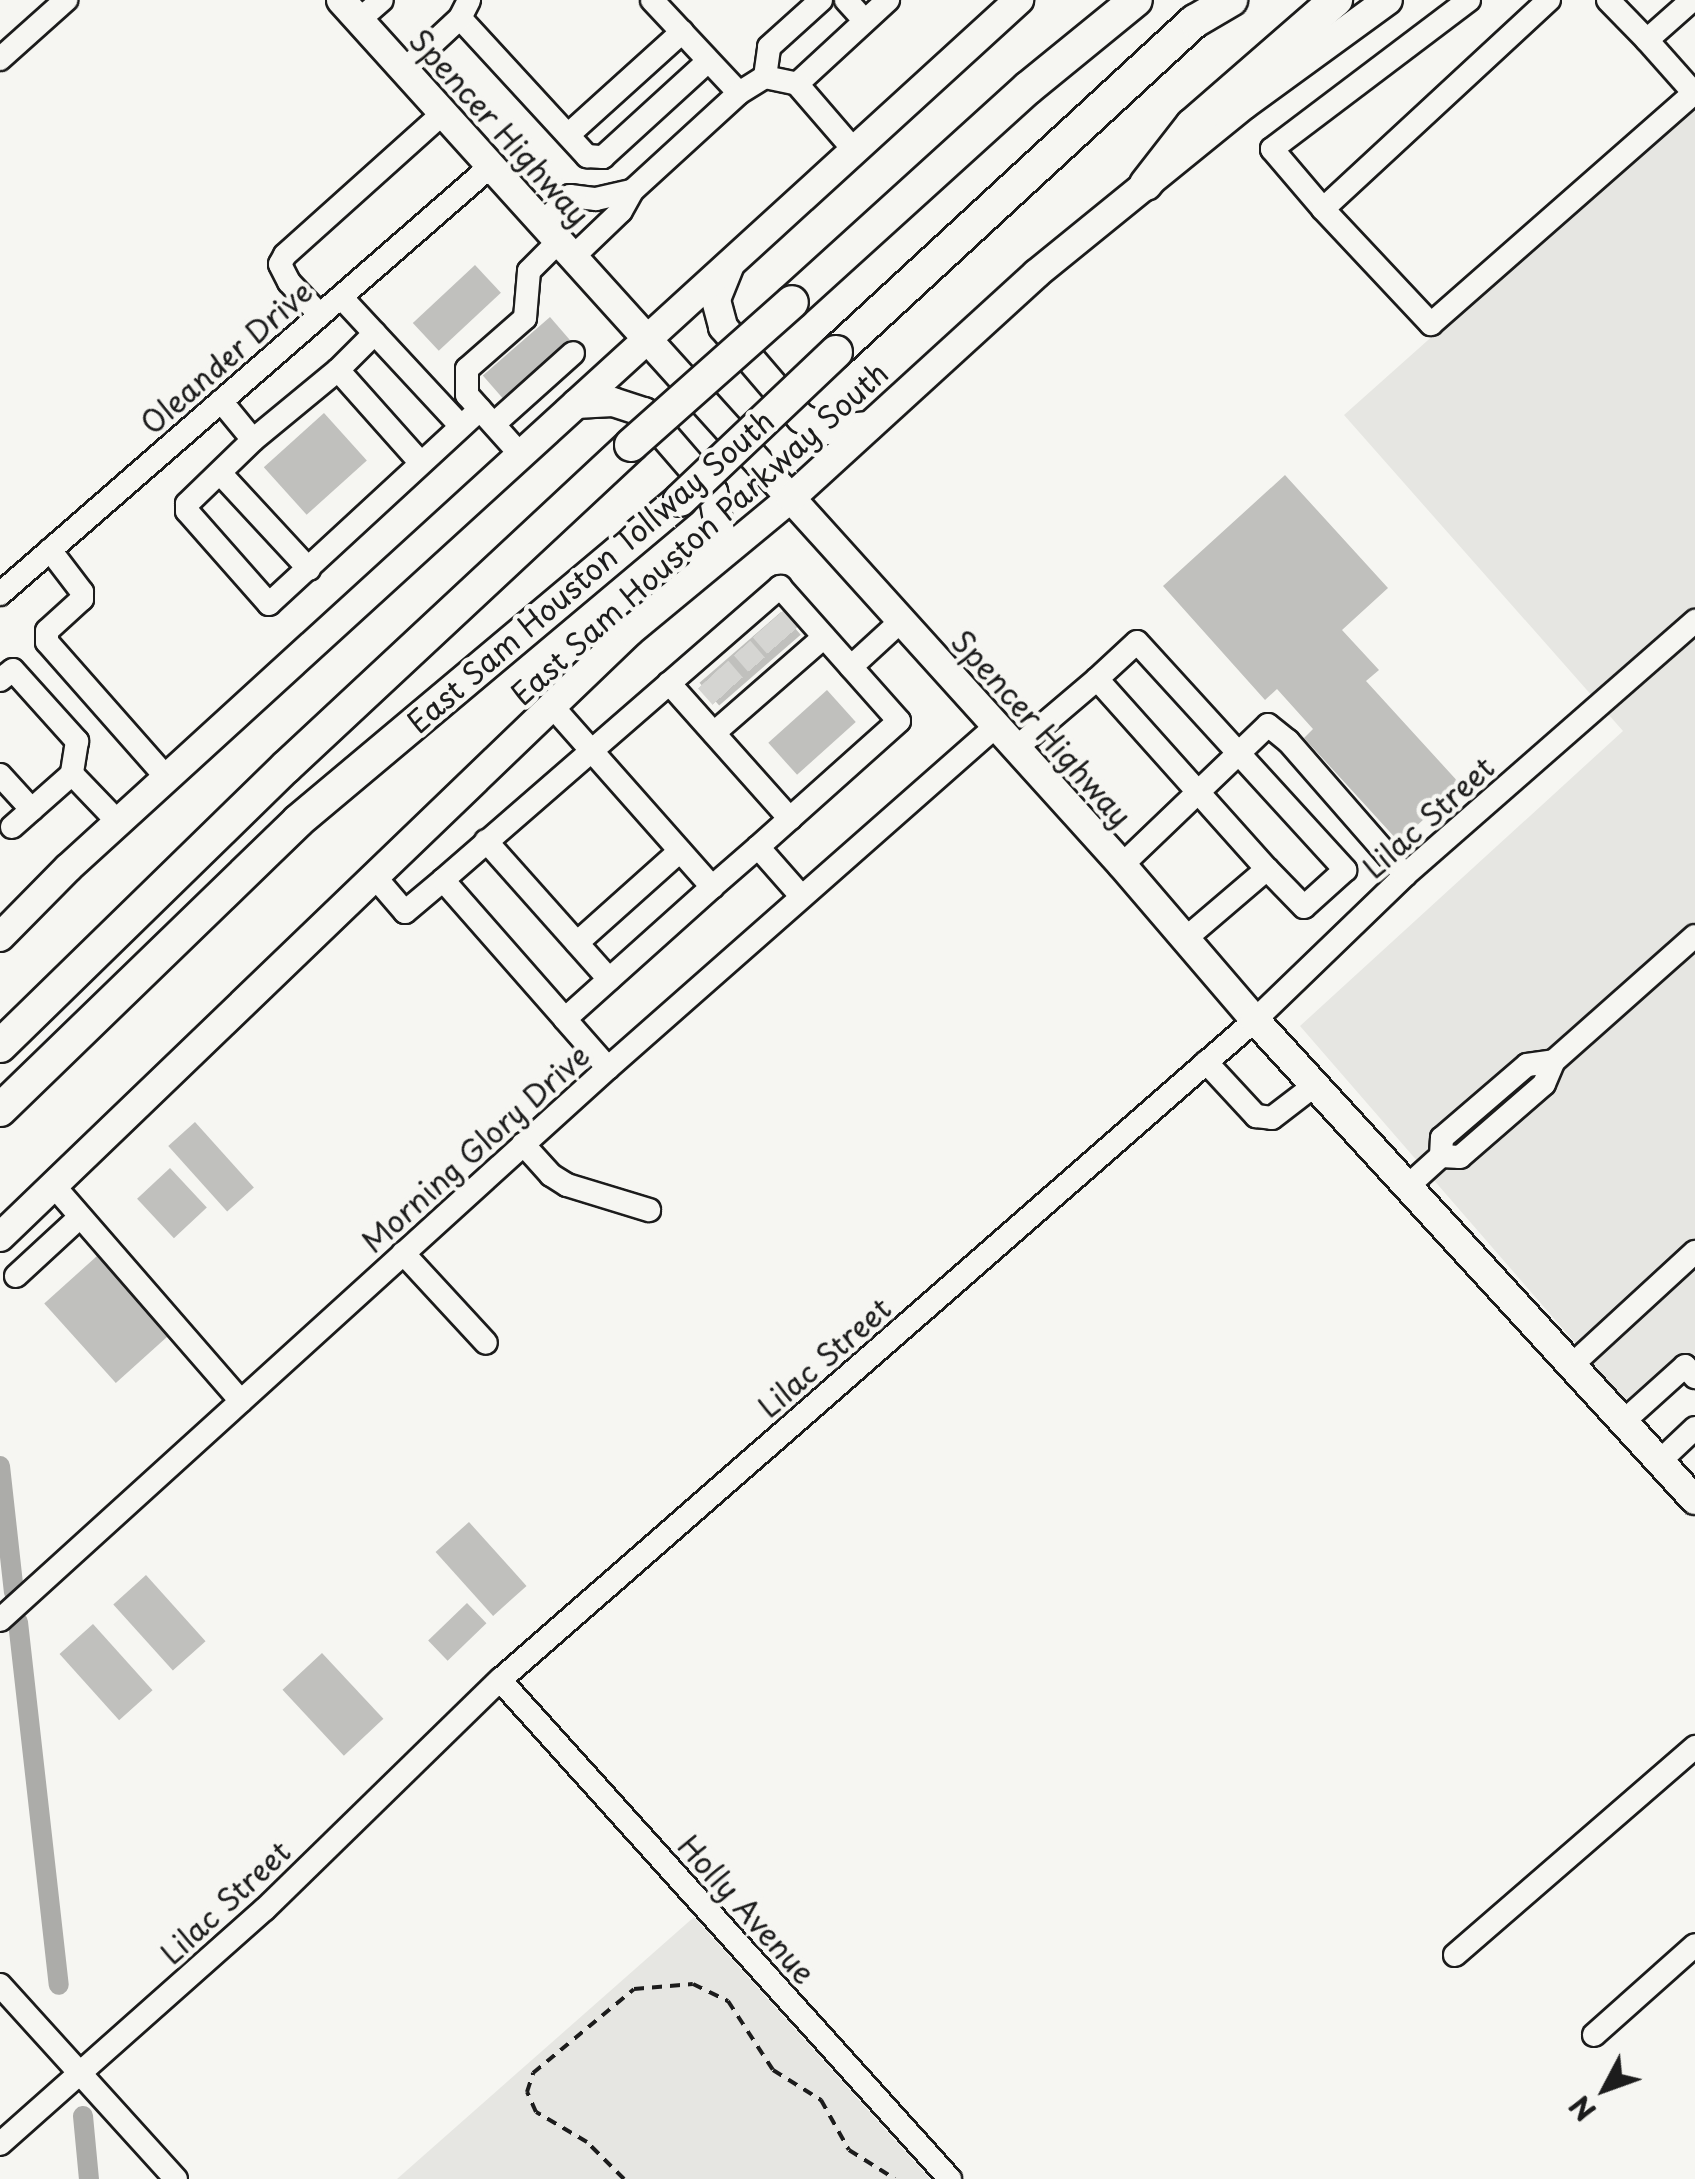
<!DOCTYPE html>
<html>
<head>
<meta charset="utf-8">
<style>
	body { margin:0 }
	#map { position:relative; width:1695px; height:2179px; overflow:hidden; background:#f6f6f2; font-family:"Playpen Sans",sans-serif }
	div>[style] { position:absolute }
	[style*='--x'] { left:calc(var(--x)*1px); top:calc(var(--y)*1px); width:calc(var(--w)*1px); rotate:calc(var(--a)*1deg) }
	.built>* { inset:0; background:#e6e6e2 }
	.canal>* { height:20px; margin:-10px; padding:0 10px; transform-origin:10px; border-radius:10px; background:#acaca9 }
	.building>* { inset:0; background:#c0c0bd; transform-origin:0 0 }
	.minor-tunnel>* { height:22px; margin-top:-11px; transform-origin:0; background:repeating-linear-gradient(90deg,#d5d5d2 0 22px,transparent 0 33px) }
	.path>* { height:4px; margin-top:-2px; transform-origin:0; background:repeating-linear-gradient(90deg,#1c1c1c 0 10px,transparent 0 18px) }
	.roads { filter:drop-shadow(2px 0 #1c1c1c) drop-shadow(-2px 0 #1c1c1c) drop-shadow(0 2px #1c1c1c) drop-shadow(0 -2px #1c1c1c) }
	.minor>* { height:22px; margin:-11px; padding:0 11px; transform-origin:11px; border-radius:11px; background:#f6f6f2 }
	.major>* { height:28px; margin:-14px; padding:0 14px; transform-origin:14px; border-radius:14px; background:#f6f6f2 }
	.highway>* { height:32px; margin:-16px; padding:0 16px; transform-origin:16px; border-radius:16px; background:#f6f6f2 }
	.bridges { filter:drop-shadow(2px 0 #1c1c1c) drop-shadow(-2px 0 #1c1c1c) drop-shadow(0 2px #1c1c1c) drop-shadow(0 -2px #1c1c1c) }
	.highway-bridge>* { height:32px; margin:-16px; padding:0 16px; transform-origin:16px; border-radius:16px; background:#f6f6f2 }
	span { translate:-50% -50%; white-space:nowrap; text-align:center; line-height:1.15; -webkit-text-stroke:9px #f6f6f2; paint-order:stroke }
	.street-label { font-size:30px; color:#1c1c1c }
	.north { position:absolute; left:1555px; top:2039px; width:100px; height:100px; -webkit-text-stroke:8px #f6f6f2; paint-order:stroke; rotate:229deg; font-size:28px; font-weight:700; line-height:40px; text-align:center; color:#1c1c1c }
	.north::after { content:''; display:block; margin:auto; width:35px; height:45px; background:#1c1c1c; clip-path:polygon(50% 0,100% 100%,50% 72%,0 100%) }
</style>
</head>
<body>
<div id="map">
	<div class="built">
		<div style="clip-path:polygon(1695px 102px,1695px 1374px,1643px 1421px,1300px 1026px,1623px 731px,1344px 415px)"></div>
		<div style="clip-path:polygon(694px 1917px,930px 2179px,397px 2179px)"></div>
	</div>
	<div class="canal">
		<div style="--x:0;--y:1466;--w:127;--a:83.7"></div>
		<div style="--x:18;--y:1622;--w:365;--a:83.6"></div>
		<div style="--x:83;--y:2116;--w:63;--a:84.6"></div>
	</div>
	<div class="building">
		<div style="left:475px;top:265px;width:38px;height:85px;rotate:47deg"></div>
		<div style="left:550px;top:317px;width:30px;height:89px;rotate:49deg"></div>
		<div style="left:324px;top:413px;width:64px;height:81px;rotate:48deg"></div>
		<div style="clip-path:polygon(1285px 475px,1388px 588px,1342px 630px,1379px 670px,1366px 681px,1461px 785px,1399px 842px,1304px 738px,1313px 729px,1277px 689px,1265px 700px,1163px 586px)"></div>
		<div style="left:781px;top:612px;width:30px;height:108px;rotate:49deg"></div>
		<div style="left:827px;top:690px;width:43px;height:79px;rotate:48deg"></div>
		<div style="left:195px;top:1122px;width:88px;height:36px;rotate:48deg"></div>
		<div style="left:170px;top:1168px;width:54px;height:45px;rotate:47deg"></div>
		<div style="left:97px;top:1256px;width:107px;height:71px;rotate:48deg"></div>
		<div style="left:469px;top:1522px;width:86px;height:45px;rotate:48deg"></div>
		<div style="left:146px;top:1575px;width:89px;height:44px;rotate:48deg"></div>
		<div style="left:467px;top:1603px;width:28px;height:54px;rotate:46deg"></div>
		<div style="left:93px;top:1624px;width:89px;height:45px;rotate:48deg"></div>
		<div style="left:322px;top:1653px;width:90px;height:54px;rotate:47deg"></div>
	</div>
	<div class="minor-tunnel">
		<div style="--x:777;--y:616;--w:30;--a:49"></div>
		<div style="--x:761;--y:630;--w:30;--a:49"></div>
		<div style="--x:742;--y:648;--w:30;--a:49"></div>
		<div style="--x:720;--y:668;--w:30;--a:49"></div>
		<div style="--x:706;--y:681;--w:30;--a:48"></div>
	</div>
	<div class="path">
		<div style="--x:624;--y:2179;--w:52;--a:-135"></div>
		<div style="--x:587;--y:2142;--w:59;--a:-149.5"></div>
		<div style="--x:536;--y:2112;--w:22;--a:-114"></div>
		<div style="--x:527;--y:2092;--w:20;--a:-72"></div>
		<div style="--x:533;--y:2073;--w:131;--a:-39.7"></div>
		<div style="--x:634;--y:1989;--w:59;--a:-4.8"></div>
		<div style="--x:693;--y:1984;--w:39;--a:26"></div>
		<div style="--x:728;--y:2001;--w:82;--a:56.9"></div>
		<div style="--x:773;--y:2070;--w:57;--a:32"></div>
		<div style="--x:821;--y:2100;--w:57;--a:60.8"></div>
		<div style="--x:849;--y:2150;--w:54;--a:32.2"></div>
	</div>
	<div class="roads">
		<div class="minor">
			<div style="--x:652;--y:0;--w:127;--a:46.9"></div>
			<div style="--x:846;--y:0;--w:28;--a:48"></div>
			<div style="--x:1469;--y:0;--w:247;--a:142.9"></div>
			<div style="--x:1272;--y:149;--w:79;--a:49.6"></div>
			<div style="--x:1323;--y:209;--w:308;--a:-42.8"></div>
			<div style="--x:1608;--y:0;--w:56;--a:45.7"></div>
			<div style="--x:1647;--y:40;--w:60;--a:-41.6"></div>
			<div style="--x:460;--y:18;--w:188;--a:47.4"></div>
			<div style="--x:587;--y:156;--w:16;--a:4"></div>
			<div style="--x:603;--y:157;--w:142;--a:-42.4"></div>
			<div style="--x:359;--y:20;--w:30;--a:-41"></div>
			<div style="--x:0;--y:59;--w:89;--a:-41.8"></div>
			<div style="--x:404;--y:70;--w:76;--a:-42.9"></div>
			<div style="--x:460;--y:18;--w:20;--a:-63"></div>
			<div style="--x:765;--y:77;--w:30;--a:-82"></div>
			<div style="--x:769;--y:47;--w:70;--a:-42.1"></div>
			<div style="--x:797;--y:84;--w:124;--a:-42.7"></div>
			<div style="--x:568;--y:135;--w:154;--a:-42.1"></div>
			<div style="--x:1323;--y:209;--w:158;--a:46.8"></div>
			<div style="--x:1431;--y:324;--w:350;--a:-41.3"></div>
			<div style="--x:1694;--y:93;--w:71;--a:-131.6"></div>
			<div style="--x:542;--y:223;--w:39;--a:-44"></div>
			<div style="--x:570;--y:196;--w:26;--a:7"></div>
			<div style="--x:596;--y:199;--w:37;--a:-13"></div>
			<div style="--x:573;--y:257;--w:66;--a:-43.8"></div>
			<div style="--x:621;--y:211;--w:23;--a:-61"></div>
			<div style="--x:632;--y:191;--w:145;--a:-42.5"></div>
			<div style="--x:739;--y:93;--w:31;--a:-32"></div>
			<div style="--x:765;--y:77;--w:33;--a:12"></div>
			<div style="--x:797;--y:84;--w:87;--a:49.2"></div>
			<div style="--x:341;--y:297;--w:176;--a:47.1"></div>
			<div style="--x:320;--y:315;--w:45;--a:-133.2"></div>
			<div style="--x:289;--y:282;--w:20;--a:-117"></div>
			<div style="--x:280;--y:264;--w:10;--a:-61"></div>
			<div style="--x:285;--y:255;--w:212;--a:-41.9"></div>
			<div style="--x:338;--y:370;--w:52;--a:-45"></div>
			<div style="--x:221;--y:401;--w:50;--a:50.6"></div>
			<div style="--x:253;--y:440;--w:92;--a:135.9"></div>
			<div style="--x:187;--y:504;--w:7;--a:90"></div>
			<div style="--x:187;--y:511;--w:124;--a:48.6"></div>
			<div style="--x:269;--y:604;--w:287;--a:-42.7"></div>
			<div style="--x:494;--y:424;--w:106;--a:-41.9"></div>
			<div style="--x:253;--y:440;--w:110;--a:-39.5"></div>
			<div style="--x:338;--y:370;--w:123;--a:48.3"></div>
			<div style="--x:520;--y:454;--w:79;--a:-131.9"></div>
			<div style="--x:467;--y:395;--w:26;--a:-90"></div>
			<div style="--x:467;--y:369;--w:77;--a:-41.3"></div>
			<div style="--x:525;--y:318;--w:47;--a:-85.1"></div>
			<div style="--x:529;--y:271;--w:44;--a:-45"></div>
			<div style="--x:220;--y:473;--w:131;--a:47.2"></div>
			<div style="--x:50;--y:550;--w:53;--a:52.7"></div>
			<div style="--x:82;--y:592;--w:7;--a:90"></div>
			<div style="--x:82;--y:599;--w:47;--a:137.6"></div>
			<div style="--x:47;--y:631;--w:11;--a:90"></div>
			<div style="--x:47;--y:642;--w:180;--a:48.6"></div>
			<div style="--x:0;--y:594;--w:651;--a:-41.08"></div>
			<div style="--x:851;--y:667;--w:68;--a:-42.6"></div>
			<div style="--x:1097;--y:679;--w:54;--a:-42.8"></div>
			<div style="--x:1137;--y:642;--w:309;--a:47.6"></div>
			<div style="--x:1345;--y:870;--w:55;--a:137.9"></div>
			<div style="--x:1304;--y:907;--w:53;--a:-134.2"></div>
			<div style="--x:0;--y:680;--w:16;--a:-38"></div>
			<div style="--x:13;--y:670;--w:96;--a:48"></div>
			<div style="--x:77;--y:741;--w:33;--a:99"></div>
			<div style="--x:669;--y:683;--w:182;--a:48.3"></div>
			<div style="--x:552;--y:706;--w:242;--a:48.5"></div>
			<div style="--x:714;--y:733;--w:146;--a:-41.1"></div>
			<div style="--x:1016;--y:748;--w:106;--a:-40.4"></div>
			<div style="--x:1097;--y:679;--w:255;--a:48.2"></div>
			<div style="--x:1267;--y:869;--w:108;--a:139.5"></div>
			<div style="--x:0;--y:775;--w:47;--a:47.6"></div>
			<div style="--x:12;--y:827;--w:80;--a:-41.5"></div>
			<div style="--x:72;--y:774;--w:66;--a:46.2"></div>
			<div style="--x:486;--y:841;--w:185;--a:48.3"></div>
			<div style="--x:1122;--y:865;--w:202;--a:-43.8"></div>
			<div style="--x:1268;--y:725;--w:26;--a:39"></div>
			<div style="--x:1288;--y:741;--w:178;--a:48.9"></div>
			<div style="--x:375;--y:877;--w:46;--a:49.4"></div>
			<div style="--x:405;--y:912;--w:50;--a:-40.1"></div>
			<div style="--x:443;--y:880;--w:185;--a:48.7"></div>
			<div style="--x:443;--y:880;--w:447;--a:-41"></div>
			<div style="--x:780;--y:587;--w:179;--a:48.4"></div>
			<div style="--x:899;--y:721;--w:189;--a:138.2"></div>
			<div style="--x:577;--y:943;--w:138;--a:-41.8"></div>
			<div style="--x:1206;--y:1062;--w:74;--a:47.2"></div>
			<div style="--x:1256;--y:1116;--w:16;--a:7"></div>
			<div style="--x:1272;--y:1118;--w:54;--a:-37.5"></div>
			<div style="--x:608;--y:1068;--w:65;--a:-131.3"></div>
			<div style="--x:565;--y:1019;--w:198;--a:-41.9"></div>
			<div style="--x:712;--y:887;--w:61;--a:-41"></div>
			<div style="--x:758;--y:847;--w:65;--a:48.7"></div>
			<div style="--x:523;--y:1144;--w:42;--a:47.9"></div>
			<div style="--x:551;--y:1175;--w:19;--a:32"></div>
			<div style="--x:567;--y:1185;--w:86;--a:17"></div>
			<div style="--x:1441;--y:1156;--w:19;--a:3"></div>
			<div style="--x:1460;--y:1157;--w:111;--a:-41"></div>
			<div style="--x:1544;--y:1084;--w:25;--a:-67"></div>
			<div style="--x:1554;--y:1061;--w:188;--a:-41.6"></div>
			<div style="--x:1409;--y:1185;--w:43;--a:-42.2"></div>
			<div style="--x:1441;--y:1156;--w:18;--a:-87"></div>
			<div style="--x:1442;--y:1138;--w:112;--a:-40.7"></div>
			<div style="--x:1527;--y:1065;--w:27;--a:-8"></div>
			<div style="--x:54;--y:1186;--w:285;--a:49"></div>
			<div style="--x:403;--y:1253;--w:122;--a:47.3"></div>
			<div style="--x:16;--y:1276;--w:87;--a:-42.7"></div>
			<div style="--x:1573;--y:1364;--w:166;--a:-42.6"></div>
			<div style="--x:1624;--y:1421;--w:82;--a:-42"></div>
			<div style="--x:1685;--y:1366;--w:15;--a:48"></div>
			<div style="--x:1660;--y:1461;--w:48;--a:-43.3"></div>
			<div style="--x:0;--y:1620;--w:821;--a:-42.24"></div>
			<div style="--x:608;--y:1068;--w:517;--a:-41.39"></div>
			<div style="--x:500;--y:1680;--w:672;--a:47.96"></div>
			<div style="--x:1455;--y:1955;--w:318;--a:-40.9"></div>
			<div style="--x:0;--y:1985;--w:262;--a:47.8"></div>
			<div style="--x:1594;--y:2035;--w:135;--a:-41.7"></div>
			<div style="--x:0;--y:2144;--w:354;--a:-41.6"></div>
			<div style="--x:265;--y:1909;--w:328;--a:-44.3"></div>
			<div style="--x:500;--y:1680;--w:1003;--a:-41.16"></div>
			<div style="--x:1255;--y:1020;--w:209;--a:-44"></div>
			<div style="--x:1405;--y:875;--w:386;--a:-41.2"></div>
		</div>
		<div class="major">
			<div style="--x:341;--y:0;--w:1165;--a:47.92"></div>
			<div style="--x:1122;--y:865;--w:204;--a:49.4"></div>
			<div style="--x:1255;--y:1020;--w:651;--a:47.49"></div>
			<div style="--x:729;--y:267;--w:35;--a:112"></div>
			<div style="--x:716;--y:300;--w:28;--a:75"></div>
			<div style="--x:723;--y:327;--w:120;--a:49.4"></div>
			<div style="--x:801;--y:418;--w:28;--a:26"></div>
			<div style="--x:826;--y:430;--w:43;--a:-5.3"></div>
			<div style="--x:576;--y:404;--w:37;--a:-3"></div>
			<div style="--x:613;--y:402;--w:33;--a:18"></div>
			<div style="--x:644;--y:412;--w:106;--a:49.2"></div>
			<div style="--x:713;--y:492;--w:40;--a:80"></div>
			<div style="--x:720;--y:531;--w:40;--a:115"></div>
			<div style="--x:0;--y:937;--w:97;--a:-45.4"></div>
			<div style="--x:68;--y:868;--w:1288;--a:-42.39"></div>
			<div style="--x:0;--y:1237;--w:874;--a:-43.89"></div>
			<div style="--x:630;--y:631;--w:209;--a:-39.6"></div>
			<div style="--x:791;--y:498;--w:332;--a:-42.4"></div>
			<div style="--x:1036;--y:274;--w:268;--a:-39.1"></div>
			<div style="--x:1244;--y:105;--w:178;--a:-36.1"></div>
		</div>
		<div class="highway">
			<div style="--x:1146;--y:184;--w:75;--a:-52.1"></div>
			<div style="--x:1192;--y:125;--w:191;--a:-41"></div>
			<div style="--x:792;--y:302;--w:319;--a:-42.2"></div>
			<div style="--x:1028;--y:88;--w:139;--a:-39.2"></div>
			<div style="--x:836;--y:352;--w:488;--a:-42.7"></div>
			<div style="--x:1195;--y:21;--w:42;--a:-30.3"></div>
			<div style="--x:0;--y:1046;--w:400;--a:-44.3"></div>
			<div style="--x:286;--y:767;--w:472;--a:-43"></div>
			<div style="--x:0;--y:1110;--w:415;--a:-44.1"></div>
			<div style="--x:298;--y:821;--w:499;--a:-40"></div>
		</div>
	</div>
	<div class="bridges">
		<div class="highway-bridge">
			<div style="--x:631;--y:445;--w:215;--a:-41.6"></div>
			<div style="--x:680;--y:500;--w:215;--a:-43.5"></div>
		</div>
	</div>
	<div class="street-label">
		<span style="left:500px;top:127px;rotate:48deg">Spencer Highway</span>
		<span style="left:226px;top:357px;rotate:-41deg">Oleander Drive</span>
		<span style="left:699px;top:533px;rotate:-42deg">East Sam Houston Parkway South</span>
		<span style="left:590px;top:571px;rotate:-41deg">East Sam Houston Tollway South</span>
		<span style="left:1042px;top:728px;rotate:48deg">Spencer Highway</span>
		<span style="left:1428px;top:817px;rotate:-42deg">Lilac Street</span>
		<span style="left:475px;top:1148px;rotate:-42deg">Morning Glory Drive</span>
		<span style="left:824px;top:1357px;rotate:-41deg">Lilac Street</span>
		<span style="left:225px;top:1902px;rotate:-43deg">Lilac Street</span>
		<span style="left:747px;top:1909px;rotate:48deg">Holly Avenue</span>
	</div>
	<div class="north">N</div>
</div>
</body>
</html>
